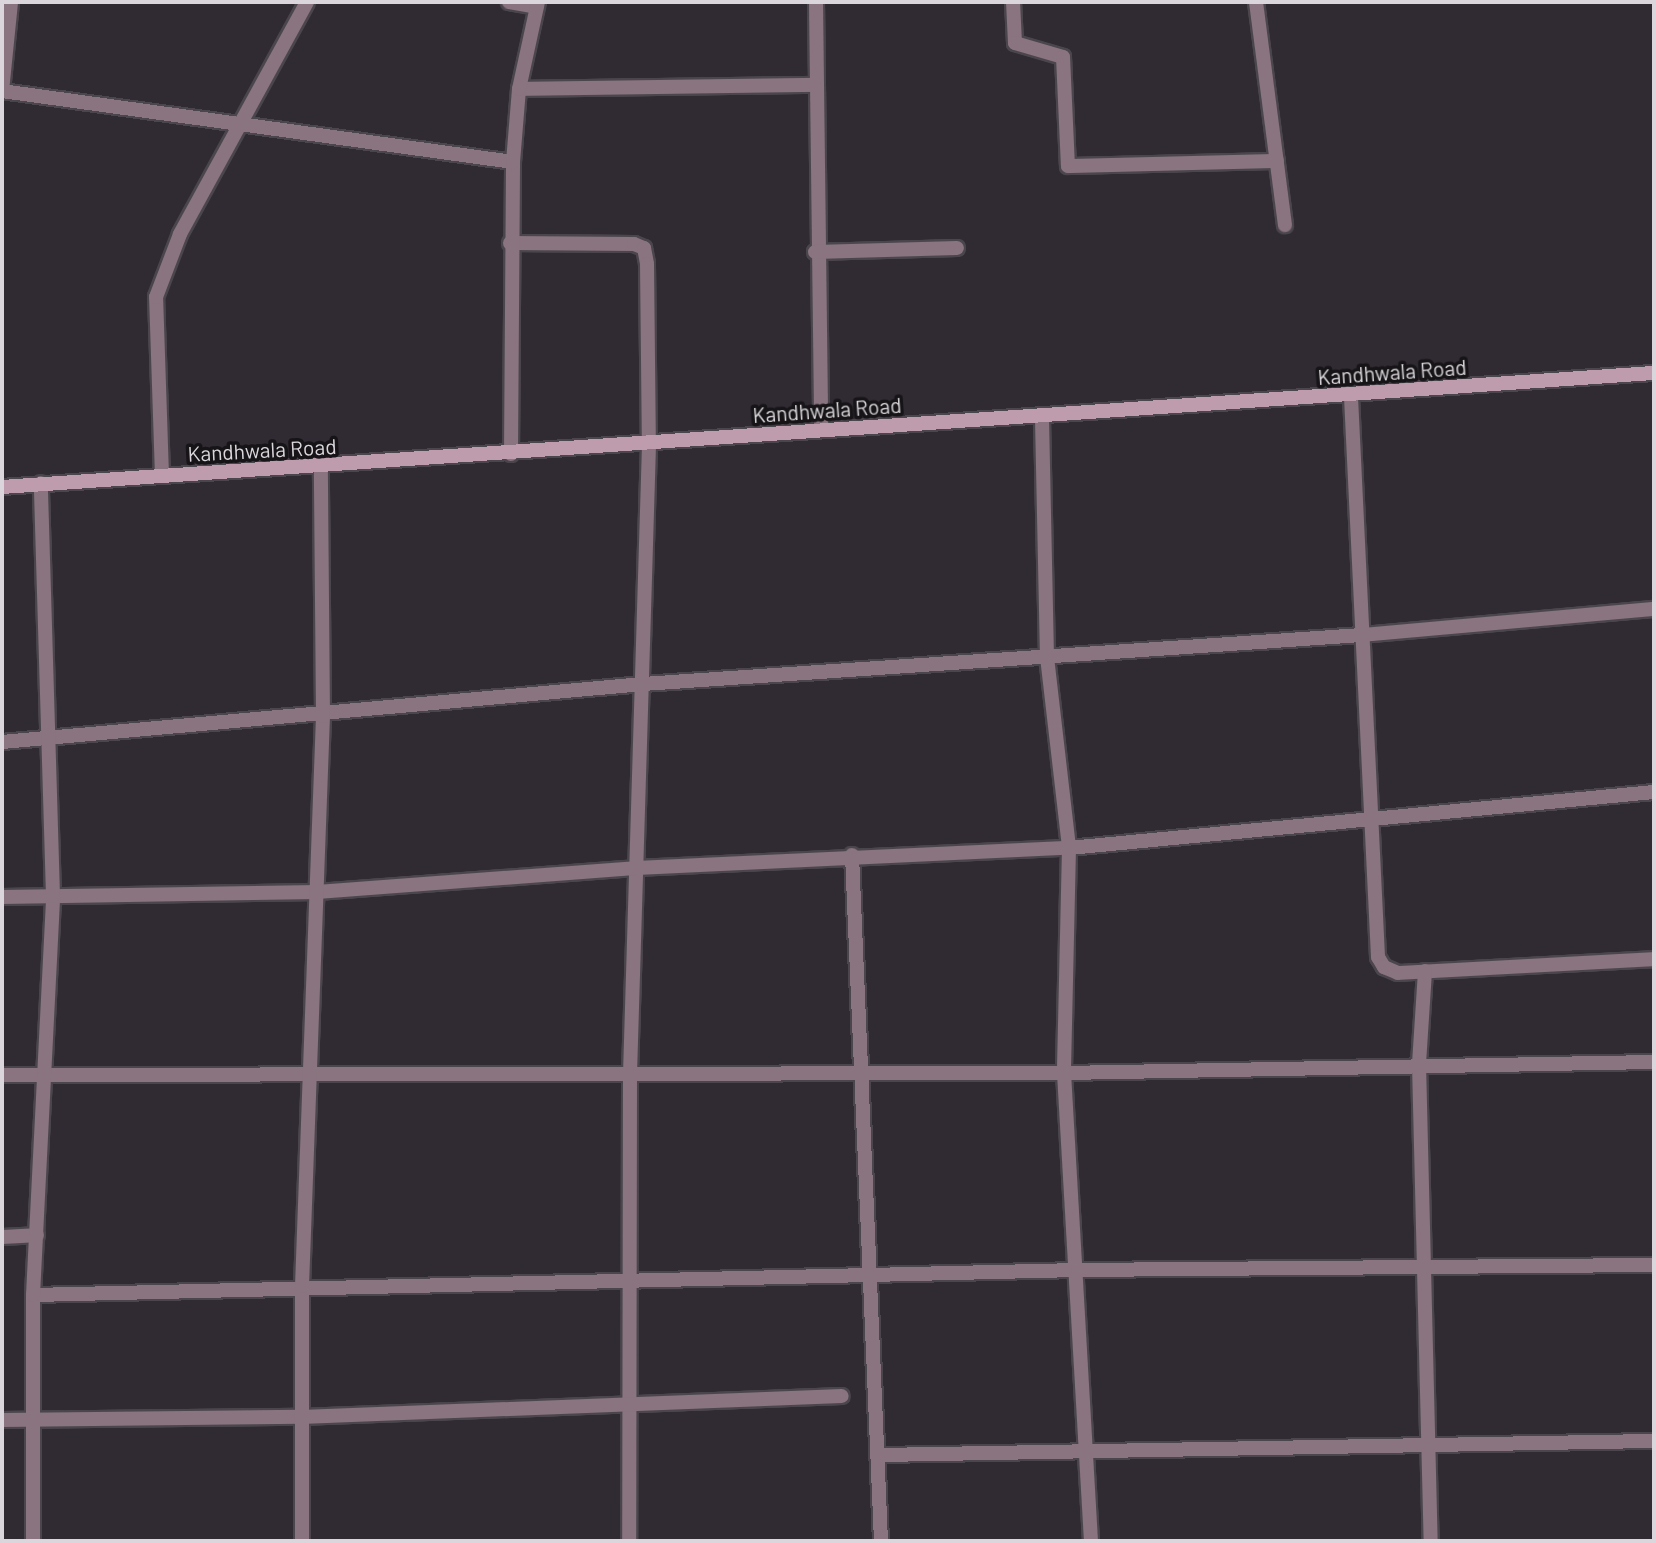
<!DOCTYPE html>
<html>
<head>
<meta charset="utf-8">
<style>
	body { margin:0 }
	#map { position:relative; width:1656px; height:1543px; overflow:hidden; background:#302a32; font-family:Barlow,sans-serif }
	div>[style] { position:absolute }
	[style*='--x'] { left:calc(var(--x)*1px); top:calc(var(--y)*1px); width:calc(var(--w)*1px); rotate:calc(var(--a)*1deg) }
	.roads { filter:drop-shadow(2px 0 #4b464d) drop-shadow(-2px 0 #4b464d) drop-shadow(0 2px #4b464d) drop-shadow(0 -2px #4b464d) }
	.street>* { height:14px; margin:-7px; padding:0 7px; transform-origin:7px; border-radius:7px; background:#89747f }
	.secondary>* { height:14px; margin:-7px; padding:0 7px; transform-origin:7px; border-radius:7px; background:#be9cae }
	span { translate:-50% -50%; white-space:nowrap; text-align:center; line-height:1.15; -webkit-text-stroke:7px #161417; paint-order:stroke }
	.street-label { font-size:21px; color:#dad6db }
	.frame { position:absolute; inset:0; border:4px solid #dad6db; pointer-events:none }
</style>
</head>
<body>
<div id="map">
	<div class="roads">
		<div class="street">
			<div style="--x:509;--y:2;--w:28;--a:10"></div>
			<div style="--x:816;--y:2;--w:428;--a:89.3"></div>
			<div style="--x:1013;--y:2;--w:41;--a:87.2"></div>
			<div style="--x:1015;--y:43;--w:50;--a:16.3"></div>
			<div style="--x:1063;--y:57;--w:109;--a:87.4"></div>
			<div style="--x:1068;--y:166;--w:209;--a:-1.4"></div>
			<div style="--x:1256;--y:2;--w:225;--a:82.6"></div>
			<div style="--x:519;--y:89;--w:295;--a:-0.8"></div>
			<div style="--x:2;--y:91;--w:516;--a:7.91"></div>
			<div style="--x:2;--y:91;--w:89;--a:-84.2"></div>
			<div style="--x:510;--y:243;--w:124;--a:0.5"></div>
			<div style="--x:634;--y:244;--w:11;--a:22"></div>
			<div style="--x:644;--y:248;--w:16;--a:79"></div>
			<div style="--x:647;--y:264;--w:181;--a:89.4"></div>
			<div style="--x:649;--y:445;--w:629;--a:91.73"></div>
			<div style="--x:630;--y:1074;--w:467;--a:90.1"></div>
			<div style="--x:815;--y:252;--w:142;--a:-1.6"></div>
			<div style="--x:1351;--y:397;--w:561;--a:87.24"></div>
			<div style="--x:1378;--y:957;--w:12;--a:59"></div>
			<div style="--x:1384;--y:967;--w:15;--a:23"></div>
			<div style="--x:1398;--y:973;--w:256;--a:-3.1"></div>
			<div style="--x:1042;--y:419;--w:238;--a:88.8"></div>
			<div style="--x:1047;--y:657;--w:192;--a:83.4"></div>
			<div style="--x:1069;--y:848;--w:225;--a:91.3"></div>
			<div style="--x:1064;--y:1073;--w:469;--a:86.7"></div>
			<div style="--x:511;--y:454;--w:292;--a:-89.6"></div>
			<div style="--x:513;--y:162;--w:73;--a:-85.3"></div>
			<div style="--x:519;--y:89;--w:89;--a:-77.7"></div>
			<div style="--x:162;--y:476;--w:179;--a:-91.9"></div>
			<div style="--x:156;--y:297;--w:67;--a:-69.1"></div>
			<div style="--x:180;--y:234;--w:264;--a:-61.3"></div>
			<div style="--x:2;--y:742;--w:644;--a:-5.17"></div>
			<div style="--x:643;--y:684;--w:721;--a:-3.9"></div>
			<div style="--x:1362;--y:635;--w:293;--a:-5.1"></div>
			<div style="--x:852;--y:855;--w:687;--a:87.58"></div>
			<div style="--x:2;--y:897;--w:315;--a:-0.9"></div>
			<div style="--x:317;--y:892;--w:322;--a:-4.3"></div>
			<div style="--x:638;--y:868;--w:431;--a:-2.7"></div>
			<div style="--x:1069;--y:848;--w:588;--a:-5.47"></div>
			<div style="--x:1425;--y:971;--w:93;--a:93.7"></div>
			<div style="--x:1419;--y:1064;--w:477;--a:88.6"></div>
			<div style="--x:2;--y:1075;--w:1062;--a:-0.11"></div>
			<div style="--x:1064;--y:1073;--w:590;--a:-1.07"></div>
			<div style="--x:2;--y:1237;--w:35;--a:-3"></div>
			<div style="--x:33;--y:1295;--w:1045;--a:-1.37"></div>
			<div style="--x:1078;--y:1270;--w:576;--a:-0.5"></div>
			<div style="--x:2;--y:1420;--w:299;--a:-0.6"></div>
			<div style="--x:301;--y:1417;--w:541;--a:-2.22"></div>
			<div style="--x:880;--y:1455;--w:774;--a:-1.04"></div>
			<div style="--x:33;--y:1541;--w:246;--a:-90"></div>
			<div style="--x:33;--y:1295;--w:400;--a:-87.1"></div>
			<div style="--x:53;--y:896;--w:413;--a:-91.7"></div>
			<div style="--x:302;--y:1541;--w:255;--a:-90"></div>
			<div style="--x:302;--y:1286;--w:570;--a:-87.89"></div>
			<div style="--x:323;--y:716;--w:247;--a:-90.5"></div>
		</div>
		<div class="secondary">
			<div style="--x:2;--y:487;--w:1656;--a:-3.95"></div>
		</div>
	</div>
	<div class="street-label">
		<span style="left:1392px;top:372px;rotate:-4deg">Kandhwala Road</span>
		<span style="left:827px;top:410px;rotate:-4deg">Kandhwala Road</span>
		<span style="left:262px;top:450px;rotate:-3deg">Kandhwala Road</span>
	</div>
	<div class="frame"></div>
</div>
</body>
</html>
